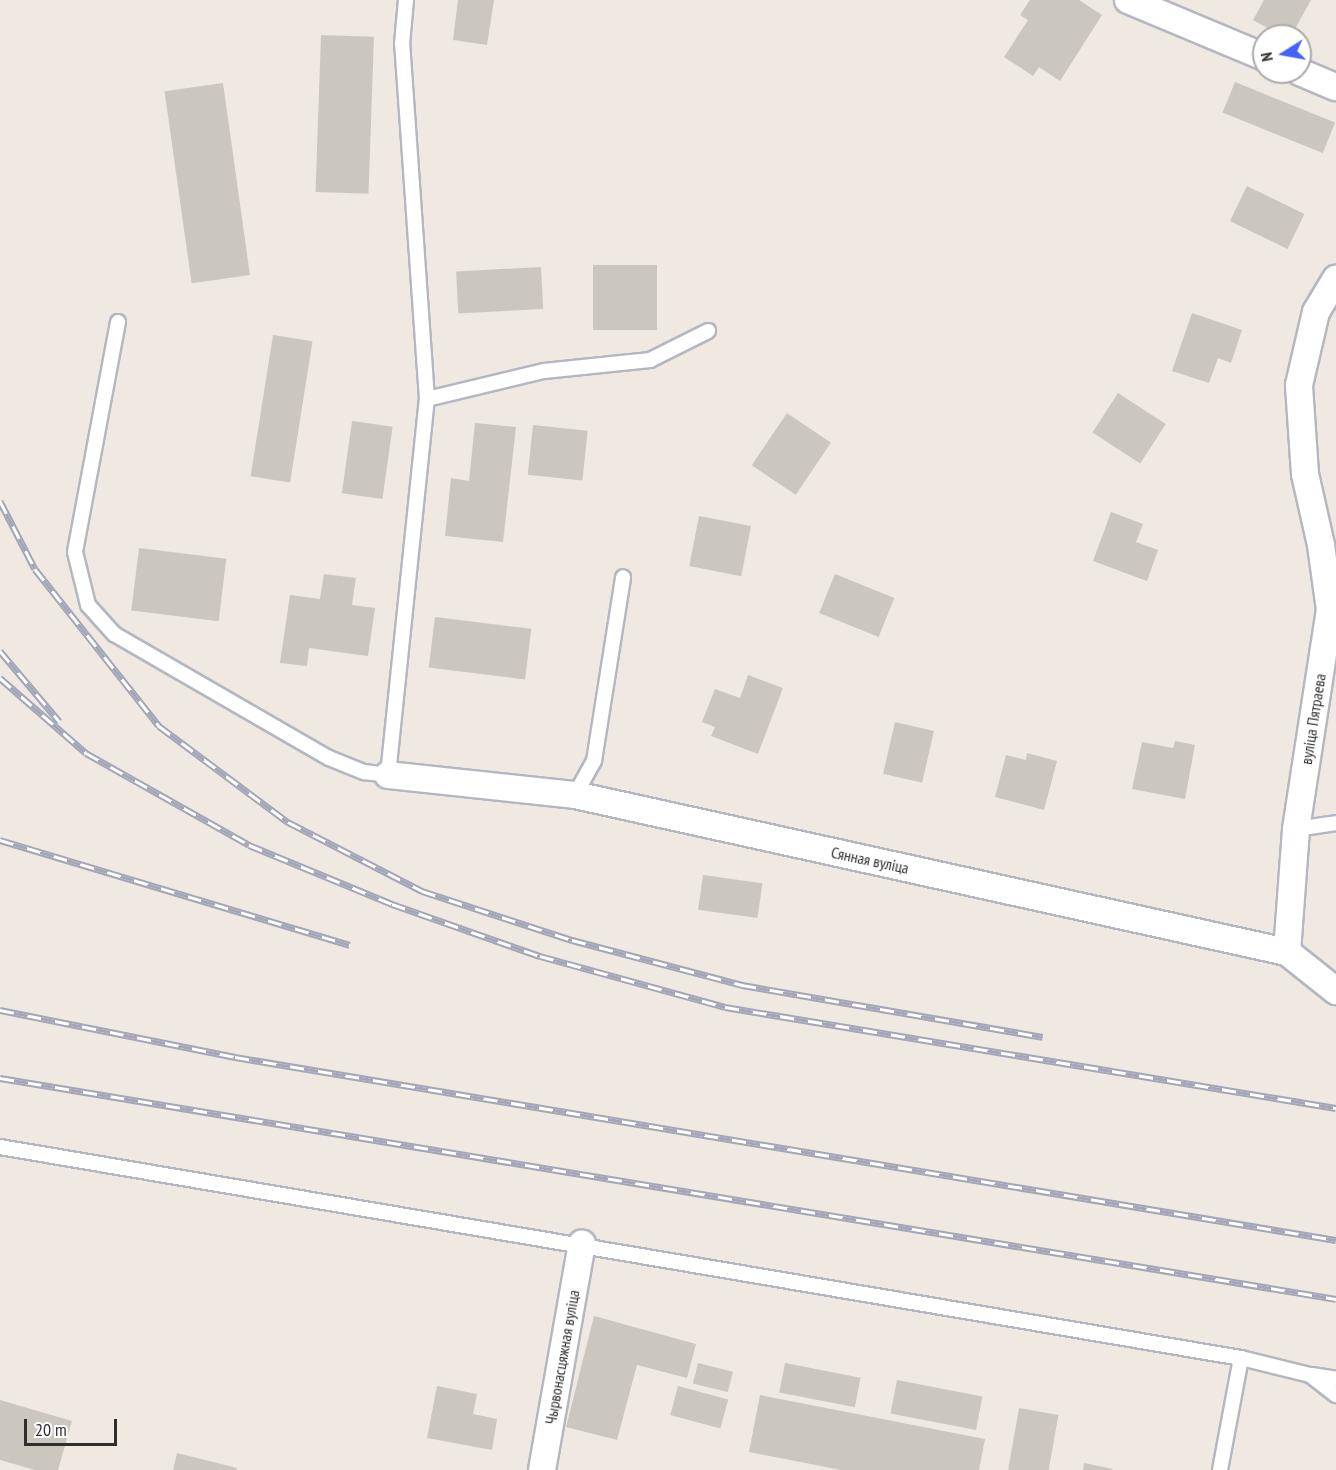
<!DOCTYPE html>
<html>
<head>
<meta charset="utf-8">
<style>
	body { margin:0 }
	#map { position:relative; width:1336px; height:1470px; overflow:hidden; background:#efe9e1; font-family:"PT Sans Narrow",sans-serif }
	div>[style] { position:absolute }
	[style*='--x'] { left:calc(var(--x)*1px); top:calc(var(--y)*1px); width:calc(var(--w)*1px); rotate:calc(var(--a)*1deg) }
	.building>* { inset:0; background:#cbc7bf; transform-origin:0 0 }
	.roads { filter:drop-shadow(2px 0 #b4b7c1) drop-shadow(-2px 0 #b4b7c1) drop-shadow(0 2px #b4b7c1) drop-shadow(0 -2px #b4b7c1) }
	.lane>* { height:14px; margin:-7px; padding:0 7px; transform-origin:7px; border-radius:7px; background:#fff }
	.street>* { height:26px; margin:-13px; padding:0 13px; transform-origin:13px; border-radius:13px; background:#fff }
	.rail>* { height:7px; margin-top:-3.5px; transform-origin:0; background:repeating-linear-gradient(90deg,#fff 0 14px,#a3a6b8 0 28px); box-sizing:border-box; border-block:2px solid #a3a6b8 }
	span { translate:-50% -50%; white-space:nowrap; text-align:center; line-height:1.15; -webkit-text-stroke:6px #fff; paint-order:stroke }
	.street-label { font-size:16px; color:#2e2e2e }
	.north { position:absolute; left:1252px; top:24px; width:60px; height:60px; box-sizing:border-box; background:#fff; border:2px solid #ababab; border-radius:50%; rotate:259deg; font-size:16px; font-weight:700; line-height:24px; text-align:center; color:#2e2e2e }
	.north::after { content:''; display:block; margin:auto; width:21px; height:27px; background:#4264fb; clip-path:polygon(50% 0,100% 100%,50% 72%,0 100%) }
	.scale { position:absolute; left:24px; top:1419px; width:93px; height:27px; box-sizing:border-box; border:3px solid #2e2e2e; border-top:0; padding-left:8px; font-size:18px; line-height:21px; white-space:nowrap; color:#2e2e2e; -webkit-text-stroke:4px #fff; paint-order:stroke }
</style>
</head>
<body>
<div id="map">
	<div class="building">
		<div style="clip-path:polygon(458px 0,494px 0,487px 45px,453px 40px)"></div>
		<div style="clip-path:polygon(1030px 0,1079px 0,1102px 15px,1060px 81px,1039px 67px,1033px 76px,1004px 57px,1028px 20px,1020px 15px)"></div>
		<div style="clip-path:polygon(1264px 0,1311px 0,1291px 36px,1282px 36px,1253px 20px)"></div>
		<div style="left:321px;top:35px;width:53px;height:157px;rotate:2deg"></div>
		<div style="left:1235px;top:82px;width:108px;height:33px;rotate:22deg"></div>
		<div style="left:223px;top:83px;width:194px;height:59px;rotate:82deg"></div>
		<div style="left:1247px;top:186px;width:64px;height:39px;rotate:26deg"></div>
		<div style="left:593px;top:265px;width:64px;height:65px"></div>
		<div style="left:541px;top:267px;width:42px;height:85px;rotate:87deg"></div>
		<div style="clip-path:polygon(1192px 313px,1242px 330px,1231px 363px,1218px 358px,1209px 383px,1172px 371px)"></div>
		<div style="left:273px;top:335px;width:40px;height:143px;rotate:9deg"></div>
		<div style="left:1118px;top:393px;width:57px;height:47px;rotate:33deg"></div>
		<div style="left:787px;top:413px;width:53px;height:63px;rotate:34deg"></div>
		<div style="left:352px;top:421px;width:41px;height:73px;rotate:8deg"></div>
		<div style="clip-path:polygon(475px 423px,516px 427px,503px 542px,445px 536px,451px 478px,469px 481px)"></div>
		<div style="left:533px;top:425px;width:55px;height:50px;rotate:6deg"></div>
		<div style="clip-path:polygon(1111px 512px,1143px 524px,1136px 542px,1158px 550px,1147px 581px,1093px 561px)"></div>
		<div style="left:699px;top:516px;width:53px;height:51px;rotate:11deg"></div>
		<div style="left:139px;top:548px;width:88px;height:63px;rotate:7deg"></div>
		<div style="clip-path:polygon(324px 574px,356px 578px,352px 605px,375px 608px,368px 656px,309px 648px,307px 666px,280px 663px,290px 595px,320px 599px)"></div>
		<div style="left:835px;top:574px;width:64px;height:42px;rotate:22deg"></div>
		<div style="left:435px;top:617px;width:97px;height:51px;rotate:7deg"></div>
		<div style="clip-path:polygon(748px 675px,783px 688px,758px 754px,711px 736px,715px 727px,702px 722px,715px 689px,740px 698px)"></div>
		<div style="left:895px;top:722px;width:40px;height:53px;rotate:13deg"></div>
		<div style="clip-path:polygon(1175px 741px,1195px 745px,1185px 799px,1132px 789px,1142px 742px,1173px 748px)"></div>
		<div style="clip-path:polygon(1027px 753px,1057px 761px,1044px 810px,995px 797px,1006px 755px,1026px 760px)"></div>
		<div style="left:703px;top:875px;width:60px;height:35px;rotate:8deg"></div>
		<div style="clip-path:polygon(594px 1316px,696px 1344px,687px 1378px,637px 1365px,617px 1440px,566px 1427px)"></div>
		<div style="left:698px;top:1363px;width:36px;height:21px;rotate:14deg"></div>
		<div style="left:785px;top:1363px;width:77px;height:30px;rotate:11deg"></div>
		<div style="left:897px;top:1380px;width:87px;height:34px;rotate:11deg"></div>
		<div style="clip-path:polygon(437px 1386px,477px 1394px,473px 1414px,497px 1419px,492px 1450px,427px 1438px)"></div>
		<div style="left:678px;top:1386px;width:52px;height:30px;rotate:15deg"></div>
		<div style="clip-path:polygon(760px 1395px,985px 1439px,979px 1470px,841px 1470px,749px 1452px)"></div>
		<div style="clip-path:polygon(0 1400px,72px 1421px,58px 1470px,35px 1470px,0 1460px)"></div>
		<div style="left:1019px;top:1408px;width:40px;height:63px;rotate:10deg"></div>
		<div style="clip-path:polygon(177px 1453px,237px 1468px,236px 1470px,173px 1470px)"></div>
		<div style="clip-path:polygon(1084px 1463px,1113px 1469px,1112px 1470px,1083px 1470px)"></div>
	</div>
	<div class="roads">
		<div class="lane">
			<div style="--x:118;--y:322;--w:234;--a:100.6"></div>
			<div style="--x:75;--y:552;--w:55;--a:76.2"></div>
			<div style="--x:88;--y:605;--w:39;--a:48"></div>
			<div style="--x:114;--y:634;--w:248;--a:30"></div>
			<div style="--x:329;--y:758;--w:38;--a:22"></div>
			<div style="--x:364;--y:772;--w:24;--a:7"></div>
			<div style="--x:388;--y:775;--w:378;--a:-84.1"></div>
			<div style="--x:427;--y:399;--w:356;--a:-94"></div>
			<div style="--x:402;--y:44;--w:44;--a:-84.8"></div>
			<div style="--x:427;--y:399;--w:120;--a:-13.5"></div>
			<div style="--x:544;--y:371;--w:107;--a:-5.9"></div>
			<div style="--x:650;--y:360;--w:65;--a:-26.6"></div>
			<div style="--x:575;--y:795;--w:39;--a:-61"></div>
			<div style="--x:594;--y:761;--w:186;--a:-81"></div>
			<div style="--x:1296;--y:829;--w:40;--a:-8.5"></div>
			<div style="--x:0;--y:1147;--w:1259;--a:9.65"></div>
			<div style="--x:1241;--y:1358;--w:71;--a:13.8"></div>
			<div style="--x:1310;--y:1375;--w:33;--a:38"></div>
			<div style="--x:1312;--y:1375;--w:24;--a:9"></div>
			<div style="--x:1220;--y:1470;--w:114;--a:-79.4"></div>
		</div>
		<div class="street">
			<div style="--x:1128;--y:0;--w:147;--a:22.7"></div>
			<div style="--x:1300;--y:72;--w:39;--a:23"></div>
			<div style="--x:388;--y:775;--w:188;--a:6.1"></div>
			<div style="--x:575;--y:795;--w:729;--a:12.44"></div>
			<div style="--x:1287;--y:952;--w:63;--a:38.5"></div>
			<div style="--x:1287;--y:952;--w:123;--a:-85.8"></div>
			<div style="--x:1296;--y:829;--w:222;--a:-81.2"></div>
			<div style="--x:1330;--y:610;--w:66;--a:-97.9"></div>
			<div style="--x:1321;--y:545;--w:73;--a:-102.7"></div>
			<div style="--x:1305;--y:474;--w:89;--a:-93.9"></div>
			<div style="--x:1299;--y:385;--w:75;--a:-76.9"></div>
			<div style="--x:1316;--y:312;--w:39;--a:-59"></div>
			<div style="--x:542;--y:1470;--w:230;--a:-80"></div>
		</div>
	</div>
	<div class="rail">
		<div style="--x:0;--y:501;--w:76;--a:62.8"></div>
		<div style="--x:35;--y:569;--w:200;--a:51.7"></div>
		<div style="--x:159;--y:726;--w:161;--a:36.7"></div>
		<div style="--x:288;--y:822;--w:151;--a:27.2"></div>
		<div style="--x:422;--y:891;--w:158;--a:18.1"></div>
		<div style="--x:572;--y:940;--w:176;--a:14.8"></div>
		<div style="--x:742;--y:985;--w:305;--a:9.8"></div>
		<div style="--x:0;--y:651;--w:92;--a:49.9"></div>
		<div style="--x:0;--y:678;--w:114;--a:41.1"></div>
		<div style="--x:86;--y:753;--w:187;--a:29.4"></div>
		<div style="--x:249;--y:845;--w:155;--a:22.4"></div>
		<div style="--x:392;--y:904;--w:157;--a:19.4"></div>
		<div style="--x:540;--y:956;--w:192;--a:15.4"></div>
		<div style="--x:725;--y:1007;--w:619;--a:9.39"></div>
		<div style="--x:0;--y:840;--w:365;--a:16.7"></div>
		<div style="--x:0;--y:1010;--w:240;--a:11.3"></div>
		<div style="--x:235;--y:1057;--w:1116;--a:9.44"></div>
		<div style="--x:0;--y:1078;--w:1354;--a:9.39"></div>
	</div>
	<div class="street-label">
		<span style="left:1313px;top:719px;rotate:-81deg">вуліца Пятраева</span>
		<span style="left:870px;top:860px;rotate:12deg">Сянная вуліца</span>
		<span style="left:562px;top:1357px;rotate:-80deg">Чырвонасцяжная вуліца</span>
	</div>
	<div class="north">N</div>
	<div class="scale">20 m</div>
</div>
</body>
</html>
